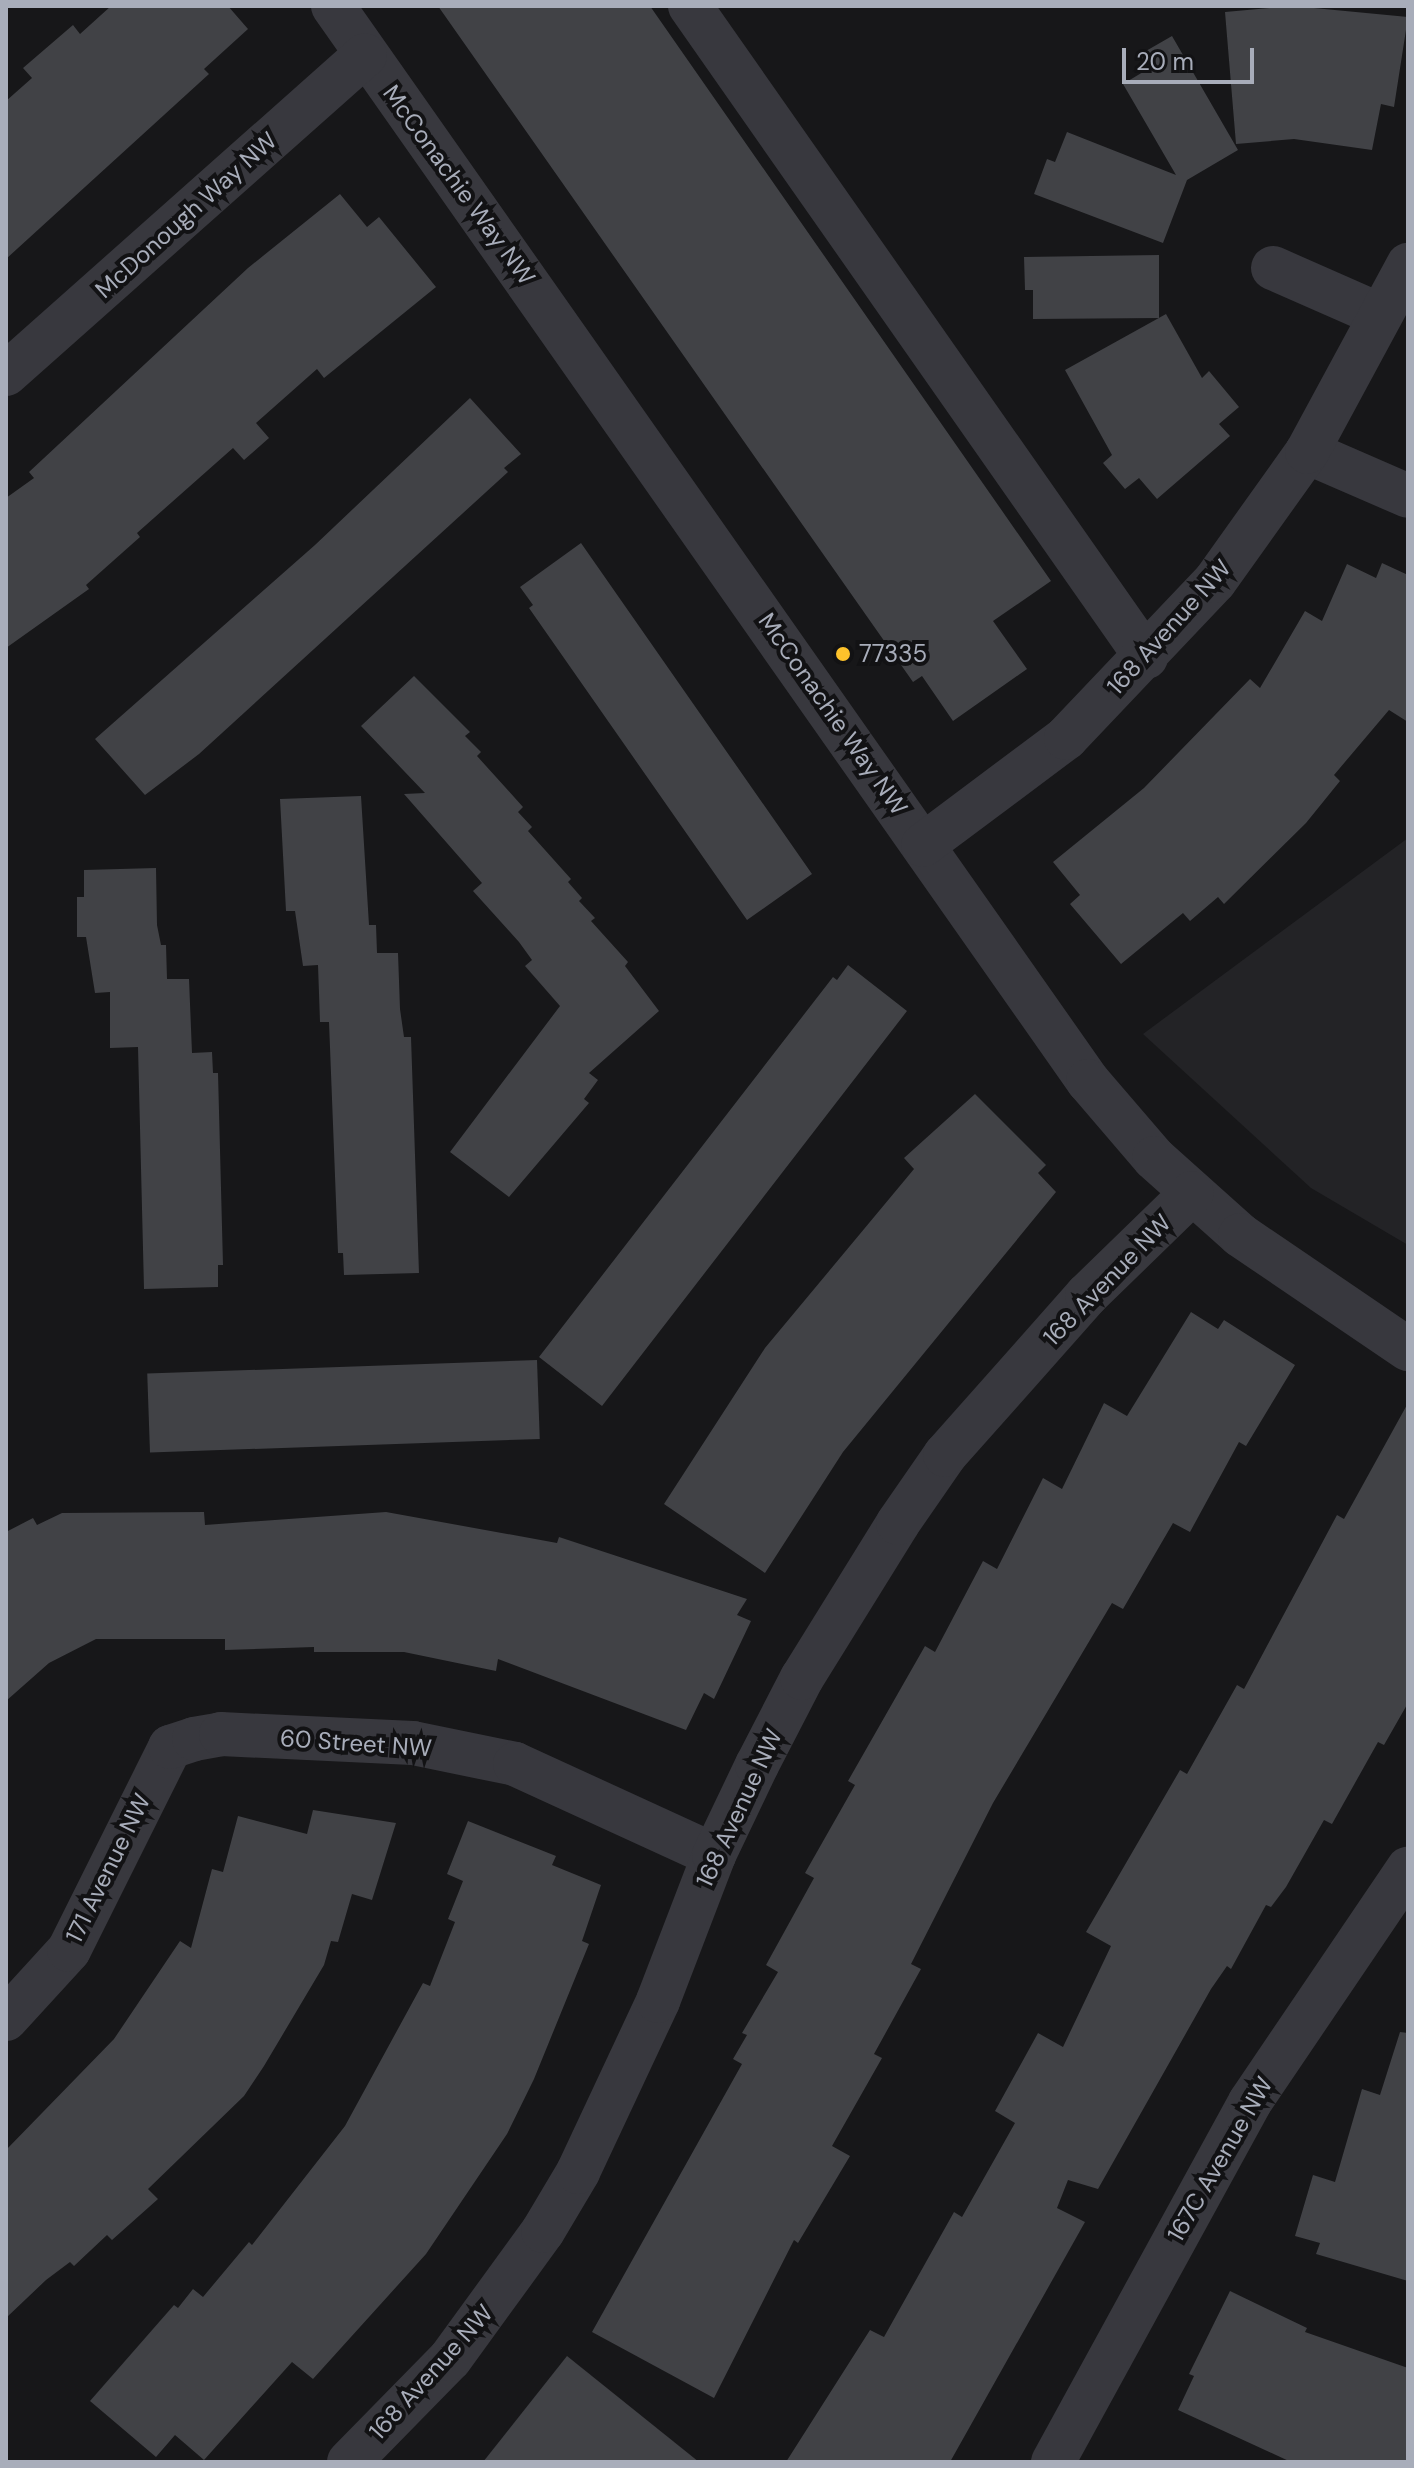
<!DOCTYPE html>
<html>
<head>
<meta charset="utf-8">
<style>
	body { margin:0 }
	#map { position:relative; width:1414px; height:2468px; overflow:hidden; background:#171719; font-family:"DM Sans",sans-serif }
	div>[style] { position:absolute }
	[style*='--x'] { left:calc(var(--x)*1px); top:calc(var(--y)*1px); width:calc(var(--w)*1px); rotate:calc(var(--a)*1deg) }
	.built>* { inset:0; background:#232326 }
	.building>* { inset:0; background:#414246; transform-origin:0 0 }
	.minor>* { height:44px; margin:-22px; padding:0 22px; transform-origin:22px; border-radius:22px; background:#38383e }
	.dots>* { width:22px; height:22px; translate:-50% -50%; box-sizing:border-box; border:4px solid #121214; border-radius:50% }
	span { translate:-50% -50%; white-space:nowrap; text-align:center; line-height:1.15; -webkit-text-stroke:8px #121214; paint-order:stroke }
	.street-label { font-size:24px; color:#a8adba }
	.poi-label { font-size:24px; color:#a8adba }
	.left { translate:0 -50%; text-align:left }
	.frame { position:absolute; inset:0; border:8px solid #a8adba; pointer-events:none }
	.scale { position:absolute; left:1122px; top:48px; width:132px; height:36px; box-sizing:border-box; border:4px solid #a8adba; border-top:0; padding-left:10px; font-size:24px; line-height:28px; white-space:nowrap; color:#a8adba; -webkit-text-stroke:6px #121214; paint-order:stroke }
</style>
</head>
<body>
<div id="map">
	<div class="built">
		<div style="clip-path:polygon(1408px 838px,1408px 1245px,1311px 1188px,1143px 1034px)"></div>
	</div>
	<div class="building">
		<div style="clip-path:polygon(111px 6px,228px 6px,248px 29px,204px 69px,209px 74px,6px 259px,6px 101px,32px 78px,23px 68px,73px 25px,80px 34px)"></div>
		<div style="clip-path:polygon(438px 6px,650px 6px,1051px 581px,993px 621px,1027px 669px,953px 721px,922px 676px,913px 682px)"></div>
		<div style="clip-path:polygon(1293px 6px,1408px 17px,1394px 107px,1381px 104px,1372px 150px,1294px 139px,1236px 144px,1225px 12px)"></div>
		<div style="clip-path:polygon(1172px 36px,1238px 150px,1187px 180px,1163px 243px,1034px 194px,1047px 159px,1055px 162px,1067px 132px,1176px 175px,1123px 84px,1148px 69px,1139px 55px)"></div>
		<div style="clip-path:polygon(340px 194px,367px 227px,379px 217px,436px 287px,324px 378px,317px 369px,256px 423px,269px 438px,244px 460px,233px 448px,137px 533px,140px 537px,86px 585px,89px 589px,6px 648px,6px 498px,34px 478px,29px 472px,248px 268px)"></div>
		<div style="clip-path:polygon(1159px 255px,1159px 318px,1033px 319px,1033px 290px,1025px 290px,1024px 257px)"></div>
		<div style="clip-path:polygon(1166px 314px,1202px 378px,1209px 371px,1239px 407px,1219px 424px,1230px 436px,1157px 499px,1139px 478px,1125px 489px,1103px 463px,1112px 455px,1065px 370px)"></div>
		<div style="clip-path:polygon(470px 398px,521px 454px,504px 468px,508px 472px,199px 754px,145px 795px,95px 739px,315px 545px)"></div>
		<div style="clip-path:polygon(581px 543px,812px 874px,747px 920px,529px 608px,533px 605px,520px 587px)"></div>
		<div style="clip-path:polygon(1382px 563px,1408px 575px,1408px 722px,1389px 710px,1334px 775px,1340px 781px,1306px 823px,1224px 904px,1218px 897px,1190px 921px,1183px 913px,1121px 964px,1070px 904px,1080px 895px,1053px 862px,1144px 788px,1250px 679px,1260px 688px,1305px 611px,1322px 621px,1347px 564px,1376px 578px)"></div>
		<div style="clip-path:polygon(414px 676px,470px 732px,465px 736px,481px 752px,477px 756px,523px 807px,518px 812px,532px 827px,528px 831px,571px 879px,568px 882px,582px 898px,579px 901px,595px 918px,591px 921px,628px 962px,625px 966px,659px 1011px,589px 1073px,598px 1080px,584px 1099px,589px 1103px,509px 1197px,450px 1152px,560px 1006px,525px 966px,532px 960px,519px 942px,473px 891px,482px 883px,404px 794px,425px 793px,361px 726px)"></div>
		<div style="clip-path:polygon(361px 796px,369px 925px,376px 925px,377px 953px,398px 953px,400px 1009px,404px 1037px,411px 1037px,419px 1273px,344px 1275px,343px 1253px,338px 1253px,329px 1022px,320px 1022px,318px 965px,303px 966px,295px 911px,286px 911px,280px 799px)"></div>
		<div style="clip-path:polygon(156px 868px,157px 925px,161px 945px,166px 945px,167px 979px,189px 979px,192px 1053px,212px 1052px,213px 1073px,218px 1073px,223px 1265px,218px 1265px,218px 1287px,144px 1289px,138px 1047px,110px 1048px,110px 992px,95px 993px,86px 937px,77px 937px,77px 897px,84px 897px,84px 870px)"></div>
		<div style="clip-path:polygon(848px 965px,907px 1011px,602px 1406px,539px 1357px,833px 977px,837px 980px)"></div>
		<div style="clip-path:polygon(975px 1094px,1046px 1165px,1038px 1173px,1056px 1192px,843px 1452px,765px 1573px,664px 1504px,765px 1348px,914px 1169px,904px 1158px)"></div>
		<div style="clip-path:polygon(1191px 1312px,1218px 1329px,1224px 1320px,1295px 1365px,1246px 1446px,1239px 1442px,1190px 1532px,1173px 1523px,1123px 1609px,1112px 1603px,993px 1803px,911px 1964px,921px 1969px,874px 2054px,882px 2058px,832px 2146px,850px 2156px,798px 2243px,794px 2240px,714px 2398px,592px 2332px,742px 2064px,733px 2059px,747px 2035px,742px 2033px,778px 1972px,766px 1965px,814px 1878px,805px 1873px,855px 1785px,848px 1781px,925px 1646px,935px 1652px,983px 1561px,997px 1569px,1043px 1478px,1062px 1489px,1104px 1403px,1127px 1416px)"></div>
		<div style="left:537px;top:1360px;width:79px;height:390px;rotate:88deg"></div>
		<div style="clip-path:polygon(1408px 1403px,1408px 1703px,1384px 1745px,1378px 1742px,1332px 1824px,1324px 1820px,1286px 1887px,1271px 1907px,1266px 1905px,1231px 1969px,1227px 1966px,1211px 1989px,1098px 2189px,1068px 2180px,1057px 2208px,1085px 2222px,950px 2462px,786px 2462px,870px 2330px,884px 2337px,954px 2212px,962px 2217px,1015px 2123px,995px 2111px,1038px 2033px,1063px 2047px,1111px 1946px,1086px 1932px,1180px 1770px,1187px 1774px,1237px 1685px,1244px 1689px,1337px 1515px,1344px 1519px)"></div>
		<div style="clip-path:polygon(204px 1512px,205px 1525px,386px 1512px,557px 1543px,559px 1537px,747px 1599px,737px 1615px,751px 1621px,714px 1699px,704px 1693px,686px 1730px,498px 1659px,496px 1671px,404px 1652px,314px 1652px,314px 1647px,225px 1650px,225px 1639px,96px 1639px,49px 1663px,6px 1701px,6px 1532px,33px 1518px,37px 1525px,62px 1513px)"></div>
		<div style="clip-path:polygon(313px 1810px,396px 1823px,372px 1900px,352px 1894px,338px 1942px,331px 1941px,324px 1965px,264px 2066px,244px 2096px,148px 2189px,158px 2199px,112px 2240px,107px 2235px,74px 2266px,70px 2262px,46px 2280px,6px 2318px,6px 2150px,114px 2039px,180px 1941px,191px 1948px,212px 1869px,223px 1872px,238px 1816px,307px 1834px)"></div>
		<div style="clip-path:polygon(468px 1821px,556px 1856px,552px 1865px,601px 1885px,582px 1941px,589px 1944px,534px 2079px,507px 2134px,426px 2254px,313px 2379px,292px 2362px,204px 2460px,175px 2435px,156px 2457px,90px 2401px,174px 2305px,178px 2308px,193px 2289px,203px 2297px,249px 2242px,252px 2245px,345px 2126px,423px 1983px,430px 1986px,455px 1922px,448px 1919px,463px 1881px,447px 1874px)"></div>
		<div style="clip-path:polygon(1400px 2032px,1408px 2033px,1408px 2281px,1316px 2254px,1320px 2243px,1295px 2236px,1313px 2175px,1335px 2182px,1362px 2089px,1380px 2095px)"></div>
		<div style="clip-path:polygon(1230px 2291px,1307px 2328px,1305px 2332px,1408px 2368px,1408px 2462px,1291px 2462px,1178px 2410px,1194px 2376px,1189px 2374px)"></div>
		<div style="clip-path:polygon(567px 2356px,699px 2462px,483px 2462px)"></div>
	</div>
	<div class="minor">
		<div style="--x:333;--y:6;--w:1314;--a:54.92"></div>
		<div style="--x:1088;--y:1081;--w:101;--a:49.4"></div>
		<div style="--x:1154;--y:1158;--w:115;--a:41.8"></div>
		<div style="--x:1240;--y:1235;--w:203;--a:34.2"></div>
		<div style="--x:690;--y:6;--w:795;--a:54.99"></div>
		<div style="--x:1273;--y:268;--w:117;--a:23.7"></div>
		<div style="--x:6;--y:374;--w:480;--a:-41.6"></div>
		<div style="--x:1307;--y:452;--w:110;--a:23.5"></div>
		<div style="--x:923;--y:845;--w:179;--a:-36.8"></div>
		<div style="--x:1066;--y:738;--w:216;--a:-46.5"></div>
		<div style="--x:1215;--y:581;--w:158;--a:-54.5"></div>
		<div style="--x:1307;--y:452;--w:213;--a:-61.6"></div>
		<div style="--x:6;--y:2019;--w:93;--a:-47.6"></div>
		<div style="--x:69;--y:1950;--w:227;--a:-63.5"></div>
		<div style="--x:170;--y:1747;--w:25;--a:-18"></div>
		<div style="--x:194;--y:1739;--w:27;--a:-10"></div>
		<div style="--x:221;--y:1734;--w:192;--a:2.7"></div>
		<div style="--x:413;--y:1743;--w:104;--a:11.6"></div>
		<div style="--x:515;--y:1764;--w:219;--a:24.6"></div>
		<div style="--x:349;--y:2462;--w:144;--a:-45.6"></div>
		<div style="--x:450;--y:2359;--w:158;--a:-54"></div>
		<div style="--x:543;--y:2231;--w:69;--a:-59.3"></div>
		<div style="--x:578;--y:2172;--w:189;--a:-64.9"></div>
		<div style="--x:658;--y:2001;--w:156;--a:-69"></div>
		<div style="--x:714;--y:1855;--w:100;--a:-64.5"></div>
		<div style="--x:757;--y:1765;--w:98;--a:-62.7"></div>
		<div style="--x:802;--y:1678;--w:182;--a:-58.2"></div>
		<div style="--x:898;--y:1523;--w:83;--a:-55.3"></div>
		<div style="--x:945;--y:1455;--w:214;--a:-48.4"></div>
		<div style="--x:1087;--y:1295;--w:146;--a:-44.2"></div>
		<div style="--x:1053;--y:2462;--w:410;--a:-61.3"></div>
		<div style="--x:1250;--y:2102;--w:282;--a:-55.9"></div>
	</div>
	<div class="dots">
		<div style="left:843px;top:654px;background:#fdc22b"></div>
	</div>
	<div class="street-label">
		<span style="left:459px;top:185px;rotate:54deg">McConachie Way NW</span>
		<span style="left:186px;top:215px;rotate:-42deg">McDonough Way NW</span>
		<span style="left:1169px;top:627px;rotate:-48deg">168 Avenue NW</span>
		<span style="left:833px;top:714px;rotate:55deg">McConachie Way NW</span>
		<span style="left:1107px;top:1280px;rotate:-46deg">168 Avenue NW</span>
		<span style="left:356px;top:1743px;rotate:4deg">60 Street NW</span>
		<span style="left:739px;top:1808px;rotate:-65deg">168 Avenue NW</span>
		<span style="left:108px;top:1868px;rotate:-64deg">171 Avenue NW</span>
		<span style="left:1220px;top:2159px;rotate:-60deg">167C Avenue NW</span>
		<span style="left:431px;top:2372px;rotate:-48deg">168 Avenue NW</span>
	</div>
	<div class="poi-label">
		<span class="left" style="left:859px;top:654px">77335</span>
	</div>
	<div class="frame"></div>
	<div class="scale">20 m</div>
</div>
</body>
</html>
